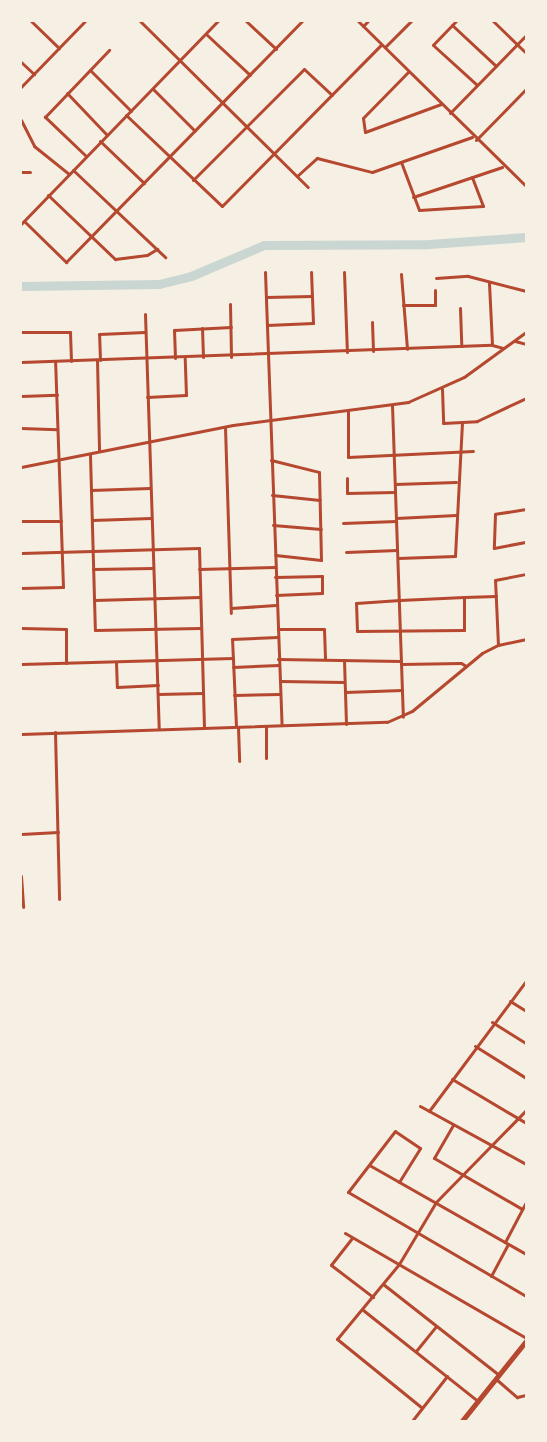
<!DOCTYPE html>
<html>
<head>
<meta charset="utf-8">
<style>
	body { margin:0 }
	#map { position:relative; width:547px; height:1442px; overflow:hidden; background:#f6efe4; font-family:"Open Sans",sans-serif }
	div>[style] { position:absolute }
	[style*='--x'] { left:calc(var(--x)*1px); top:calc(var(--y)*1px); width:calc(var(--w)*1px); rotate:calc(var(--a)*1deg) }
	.river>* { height:9px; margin:-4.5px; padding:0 4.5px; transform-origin:4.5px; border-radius:4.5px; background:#c9d6d2 }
	.minor>* { height:3px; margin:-1.5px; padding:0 1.5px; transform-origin:1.5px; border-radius:1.5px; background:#b5482f }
	.tertiary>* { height:3px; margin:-1.5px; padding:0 1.5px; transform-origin:1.5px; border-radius:1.5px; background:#b5482f }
	.primary>* { height:4.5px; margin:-2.25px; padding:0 2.25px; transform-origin:2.25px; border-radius:2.25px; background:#b5482f }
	span { translate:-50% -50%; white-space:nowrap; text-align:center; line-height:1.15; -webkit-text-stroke:4.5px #f6efe4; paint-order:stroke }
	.frame { position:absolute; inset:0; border:22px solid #f6efe4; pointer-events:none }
</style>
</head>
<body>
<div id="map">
	<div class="river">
		<div style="--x:21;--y:286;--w:138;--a:-0.8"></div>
		<div style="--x:159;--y:284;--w:33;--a:-14"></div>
		<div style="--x:191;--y:276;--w:79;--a:-23"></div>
		<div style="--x:264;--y:245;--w:165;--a:-0.3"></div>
		<div style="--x:429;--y:244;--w:97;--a:-4.1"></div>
	</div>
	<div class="minor">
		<div style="--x:31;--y:21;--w:39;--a:44"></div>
		<div style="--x:140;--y:21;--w:236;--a:44.7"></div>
		<div style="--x:246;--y:21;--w:41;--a:43"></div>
		<div style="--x:456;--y:21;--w:33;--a:134"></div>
		<div style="--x:433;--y:45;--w:59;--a:42.3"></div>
		<div style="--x:493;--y:21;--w:46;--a:44.1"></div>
		<div style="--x:452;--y:25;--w:60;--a:43"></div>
		<div style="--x:363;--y:26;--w:7;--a:-45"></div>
		<div style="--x:206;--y:34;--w:60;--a:43"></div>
		<div style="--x:385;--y:47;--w:37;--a:-45"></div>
		<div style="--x:21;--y:62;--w:18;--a:43"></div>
		<div style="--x:90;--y:70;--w:58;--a:45"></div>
		<div style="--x:408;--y:72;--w:64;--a:134.4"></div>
		<div style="--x:363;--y:118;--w:14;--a:82"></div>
		<div style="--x:365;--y:132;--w:81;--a:-20.2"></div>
		<div style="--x:21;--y:87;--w:92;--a:-45.9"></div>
		<div style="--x:153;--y:89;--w:59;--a:45"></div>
		<div style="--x:67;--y:93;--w:58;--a:46.4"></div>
		<div style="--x:450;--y:113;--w:109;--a:-45.7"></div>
		<div style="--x:126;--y:115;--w:132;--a:43.5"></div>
		<div style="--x:222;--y:206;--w:226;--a:-45.4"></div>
		<div style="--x:21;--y:120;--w:29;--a:63"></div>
		<div style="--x:34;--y:146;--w:45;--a:38.7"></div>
		<div style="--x:476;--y:140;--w:71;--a:-45.6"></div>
		<div style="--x:100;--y:141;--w:61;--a:43.7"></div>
		<div style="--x:86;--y:156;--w:57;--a:-136.4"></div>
		<div style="--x:45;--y:117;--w:93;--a:-46.3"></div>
		<div style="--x:401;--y:162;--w:51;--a:69.4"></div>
		<div style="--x:419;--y:210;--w:64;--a:-3.6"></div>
		<div style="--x:483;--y:206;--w:31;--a:-111"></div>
		<div style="--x:73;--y:170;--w:127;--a:43.4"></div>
		<div style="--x:21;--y:172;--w:9;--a:0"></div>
		<div style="--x:297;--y:176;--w:27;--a:-42"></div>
		<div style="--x:317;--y:158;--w:57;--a:14.3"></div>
		<div style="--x:372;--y:172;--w:106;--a:-19.3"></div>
		<div style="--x:193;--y:180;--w:157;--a:-45"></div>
		<div style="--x:304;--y:69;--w:38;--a:43"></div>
		<div style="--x:48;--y:195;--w:93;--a:43.7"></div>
		<div style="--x:115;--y:259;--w:32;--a:-7"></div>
		<div style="--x:147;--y:255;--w:12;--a:-31"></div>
		<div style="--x:413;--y:197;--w:94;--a:-18.6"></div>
		<div style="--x:24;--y:221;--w:59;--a:44.3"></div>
		<div style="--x:66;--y:262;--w:337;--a:-45.6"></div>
		<div style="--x:21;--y:224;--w:283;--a:-45.9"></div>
		<div style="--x:265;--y:272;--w:453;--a:87.9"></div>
		<div style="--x:344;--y:272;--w:80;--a:87.9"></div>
		<div style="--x:401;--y:274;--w:75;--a:85.4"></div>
		<div style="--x:436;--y:278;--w:32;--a:-4"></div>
		<div style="--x:468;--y:276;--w:60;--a:14.5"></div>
		<div style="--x:489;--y:283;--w:61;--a:87.2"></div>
		<div style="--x:266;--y:297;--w:46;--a:-1.2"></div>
		<div style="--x:230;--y:304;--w:53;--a:88.9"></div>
		<div style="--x:403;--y:305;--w:32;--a:0"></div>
		<div style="--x:435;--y:305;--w:15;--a:-90"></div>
		<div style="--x:460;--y:308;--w:38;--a:88"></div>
		<div style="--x:145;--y:314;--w:415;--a:88.1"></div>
		<div style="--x:372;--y:322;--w:29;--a:88"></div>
		<div style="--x:267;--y:325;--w:46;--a:-2.5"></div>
		<div style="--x:313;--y:323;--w:51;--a:-92.2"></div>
		<div style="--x:202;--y:328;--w:29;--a:88"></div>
		<div style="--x:21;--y:332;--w:49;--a:0"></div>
		<div style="--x:70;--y:332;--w:29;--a:88"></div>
		<div style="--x:515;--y:341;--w:11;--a:15"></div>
		<div style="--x:175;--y:358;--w:28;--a:-92"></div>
		<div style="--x:174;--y:330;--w:57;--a:-3"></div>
		<div style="--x:97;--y:360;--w:91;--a:88.7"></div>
		<div style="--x:100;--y:360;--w:26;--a:-92"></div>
		<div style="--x:99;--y:334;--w:46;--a:-2.5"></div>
		<div style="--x:21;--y:362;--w:471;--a:-2.1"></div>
		<div style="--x:492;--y:345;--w:11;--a:15"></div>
		<div style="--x:442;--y:389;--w:34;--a:88"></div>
		<div style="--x:443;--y:423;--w:34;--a:-3"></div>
		<div style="--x:477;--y:421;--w:54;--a:-25.1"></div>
		<div style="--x:21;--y:396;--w:36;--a:-2"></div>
		<div style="--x:147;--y:397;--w:39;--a:-3"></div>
		<div style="--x:186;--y:395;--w:37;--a:-92"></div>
		<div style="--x:392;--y:405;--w:312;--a:88"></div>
		<div style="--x:348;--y:411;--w:46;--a:90"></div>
		<div style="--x:348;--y:457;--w:125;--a:-2.7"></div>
		<div style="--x:225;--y:427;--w:186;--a:88.2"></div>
		<div style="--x:21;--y:428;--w:36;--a:2"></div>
		<div style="--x:90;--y:455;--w:175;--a:88.4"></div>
		<div style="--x:95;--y:630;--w:105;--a:-1.1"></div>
		<div style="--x:271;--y:460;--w:49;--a:14"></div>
		<div style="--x:319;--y:472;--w:88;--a:88.7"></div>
		<div style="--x:321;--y:560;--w:46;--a:-173.8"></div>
		<div style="--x:347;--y:478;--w:15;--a:90"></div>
		<div style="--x:347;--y:493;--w:48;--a:-1.2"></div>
		<div style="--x:395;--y:484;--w:61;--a:-1.9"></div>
		<div style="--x:91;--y:490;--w:59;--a:-1.9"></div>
		<div style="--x:272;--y:495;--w:48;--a:5.9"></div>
		<div style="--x:526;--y:509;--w:31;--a:171"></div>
		<div style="--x:495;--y:514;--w:34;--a:92"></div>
		<div style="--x:494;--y:548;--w:33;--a:-11"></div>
		<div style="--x:396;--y:518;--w:60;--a:-2.9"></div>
		<div style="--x:92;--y:520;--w:59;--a:-1.9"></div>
		<div style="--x:21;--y:521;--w:40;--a:0"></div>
		<div style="--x:343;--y:523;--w:53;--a:-2.2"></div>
		<div style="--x:273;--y:525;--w:48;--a:4.8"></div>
		<div style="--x:346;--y:552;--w:51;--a:-2.2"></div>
		<div style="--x:21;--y:553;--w:178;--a:-1.6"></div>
		<div style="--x:199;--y:548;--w:180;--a:88.4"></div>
		<div style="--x:398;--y:558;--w:57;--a:-2"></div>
		<div style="--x:455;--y:556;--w:134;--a:-87"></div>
		<div style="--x:93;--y:569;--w:60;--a:-1"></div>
		<div style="--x:199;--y:569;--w:76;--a:-1.5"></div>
		<div style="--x:275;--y:577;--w:47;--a:-1.2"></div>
		<div style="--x:322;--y:576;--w:17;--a:90"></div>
		<div style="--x:322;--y:593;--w:46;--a:177.5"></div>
		<div style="--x:21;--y:588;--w:42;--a:-1.4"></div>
		<div style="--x:63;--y:587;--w:226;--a:-92"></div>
		<div style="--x:464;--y:597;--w:33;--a:90"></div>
		<div style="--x:464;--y:630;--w:107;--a:179.5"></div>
		<div style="--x:357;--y:631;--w:28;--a:-92"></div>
		<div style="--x:356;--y:603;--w:44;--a:-3.9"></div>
		<div style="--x:400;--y:600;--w:64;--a:-2.7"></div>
		<div style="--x:464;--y:597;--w:32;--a:-2"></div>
		<div style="--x:94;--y:600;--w:106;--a:-1.6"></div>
		<div style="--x:231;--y:608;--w:45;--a:-3.8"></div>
		<div style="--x:21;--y:628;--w:45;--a:1.3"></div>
		<div style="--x:66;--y:629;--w:34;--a:90"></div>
		<div style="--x:278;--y:629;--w:46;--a:0"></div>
		<div style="--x:324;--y:629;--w:30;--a:88"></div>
		<div style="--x:498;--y:645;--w:65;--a:-92.6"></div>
		<div style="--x:495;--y:580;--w:32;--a:-11"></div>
		<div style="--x:278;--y:659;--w:123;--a:0.9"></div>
		<div style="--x:344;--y:660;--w:64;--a:88.2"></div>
		<div style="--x:116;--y:662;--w:25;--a:88"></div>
		<div style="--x:117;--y:687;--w:41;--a:-2.8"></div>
		<div style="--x:21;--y:664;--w:212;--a:-1.6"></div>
		<div style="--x:401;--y:664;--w:60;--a:-1"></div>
		<div style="--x:461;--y:663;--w:6;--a:31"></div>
		<div style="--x:233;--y:667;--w:46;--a:-2.5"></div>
		<div style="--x:280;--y:681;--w:64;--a:0.9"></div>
		<div style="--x:345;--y:692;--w:57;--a:-2"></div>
		<div style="--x:158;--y:694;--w:45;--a:-1.3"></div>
		<div style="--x:234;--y:695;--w:46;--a:-1.2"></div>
		<div style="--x:236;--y:726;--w:87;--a:-92.6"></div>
		<div style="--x:232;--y:639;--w:46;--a:-2.5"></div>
		<div style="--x:266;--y:726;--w:32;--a:90"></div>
		<div style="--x:238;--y:727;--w:34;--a:88"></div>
		<div style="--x:55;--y:732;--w:167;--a:88.6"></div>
		<div style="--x:21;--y:734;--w:366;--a:-1.9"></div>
		<div style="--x:387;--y:722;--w:27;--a:-24"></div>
		<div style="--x:412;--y:711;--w:91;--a:-39.6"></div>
		<div style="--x:482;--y:653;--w:18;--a:-27"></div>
		<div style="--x:498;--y:645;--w:29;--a:-12"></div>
		<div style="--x:21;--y:834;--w:37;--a:-3"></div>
		<div style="--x:21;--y:876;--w:31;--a:86"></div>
		<div style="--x:510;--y:1001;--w:19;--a:32"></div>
		<div style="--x:492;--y:1022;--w:40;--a:32"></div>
		<div style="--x:475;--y:1046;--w:60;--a:32.1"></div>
		<div style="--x:452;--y:1079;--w:86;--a:30.7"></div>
		<div style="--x:420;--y:1106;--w:121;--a:28.7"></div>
		<div style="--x:429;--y:1111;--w:162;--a:-53.3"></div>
		<div style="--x:453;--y:1125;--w:38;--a:120"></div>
		<div style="--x:434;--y:1158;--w:102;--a:30.1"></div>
		<div style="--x:371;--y:1166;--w:178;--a:29.6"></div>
		<div style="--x:399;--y:1182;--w:40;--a:-58"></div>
		<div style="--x:420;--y:1148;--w:30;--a:-146"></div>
		<div style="--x:395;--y:1131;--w:77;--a:127.6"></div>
		<div style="--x:348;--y:1192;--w:206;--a:30.3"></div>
		<div style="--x:345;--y:1233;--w:209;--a:30.1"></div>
		<div style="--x:352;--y:1238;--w:34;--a:128"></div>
		<div style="--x:331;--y:1265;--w:53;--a:37.3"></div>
		<div style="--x:505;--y:1242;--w:45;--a:-62.3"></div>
		<div style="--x:491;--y:1276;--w:36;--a:-62"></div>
		<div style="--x:383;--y:1284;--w:147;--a:38.1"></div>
		<div style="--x:363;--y:1310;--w:147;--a:38.4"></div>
		<div style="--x:416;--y:1351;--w:32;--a:-51"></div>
		<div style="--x:496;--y:1379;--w:28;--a:41"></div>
		<div style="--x:517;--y:1397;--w:9;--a:-13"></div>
		<div style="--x:421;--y:1407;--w:108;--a:-141"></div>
		<div style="--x:337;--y:1339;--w:97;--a:-50.4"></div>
		<div style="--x:399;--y:1264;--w:72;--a:-59.2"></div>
		<div style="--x:436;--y:1202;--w:129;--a:-45.6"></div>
		<div style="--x:412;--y:1421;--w:57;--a:-52.1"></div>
	</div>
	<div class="tertiary">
		<div style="--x:358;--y:21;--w:235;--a:44.5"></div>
		<div style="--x:21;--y:467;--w:216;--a:-11.2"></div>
		<div style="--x:233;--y:425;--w:177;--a:-7.5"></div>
		<div style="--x:408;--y:402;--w:61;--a:-24.1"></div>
		<div style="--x:464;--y:377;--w:77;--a:-36"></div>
	</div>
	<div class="primary">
		<div style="--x:462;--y:1421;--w:102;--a:-51.3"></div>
	</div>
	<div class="frame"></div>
</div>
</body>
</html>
